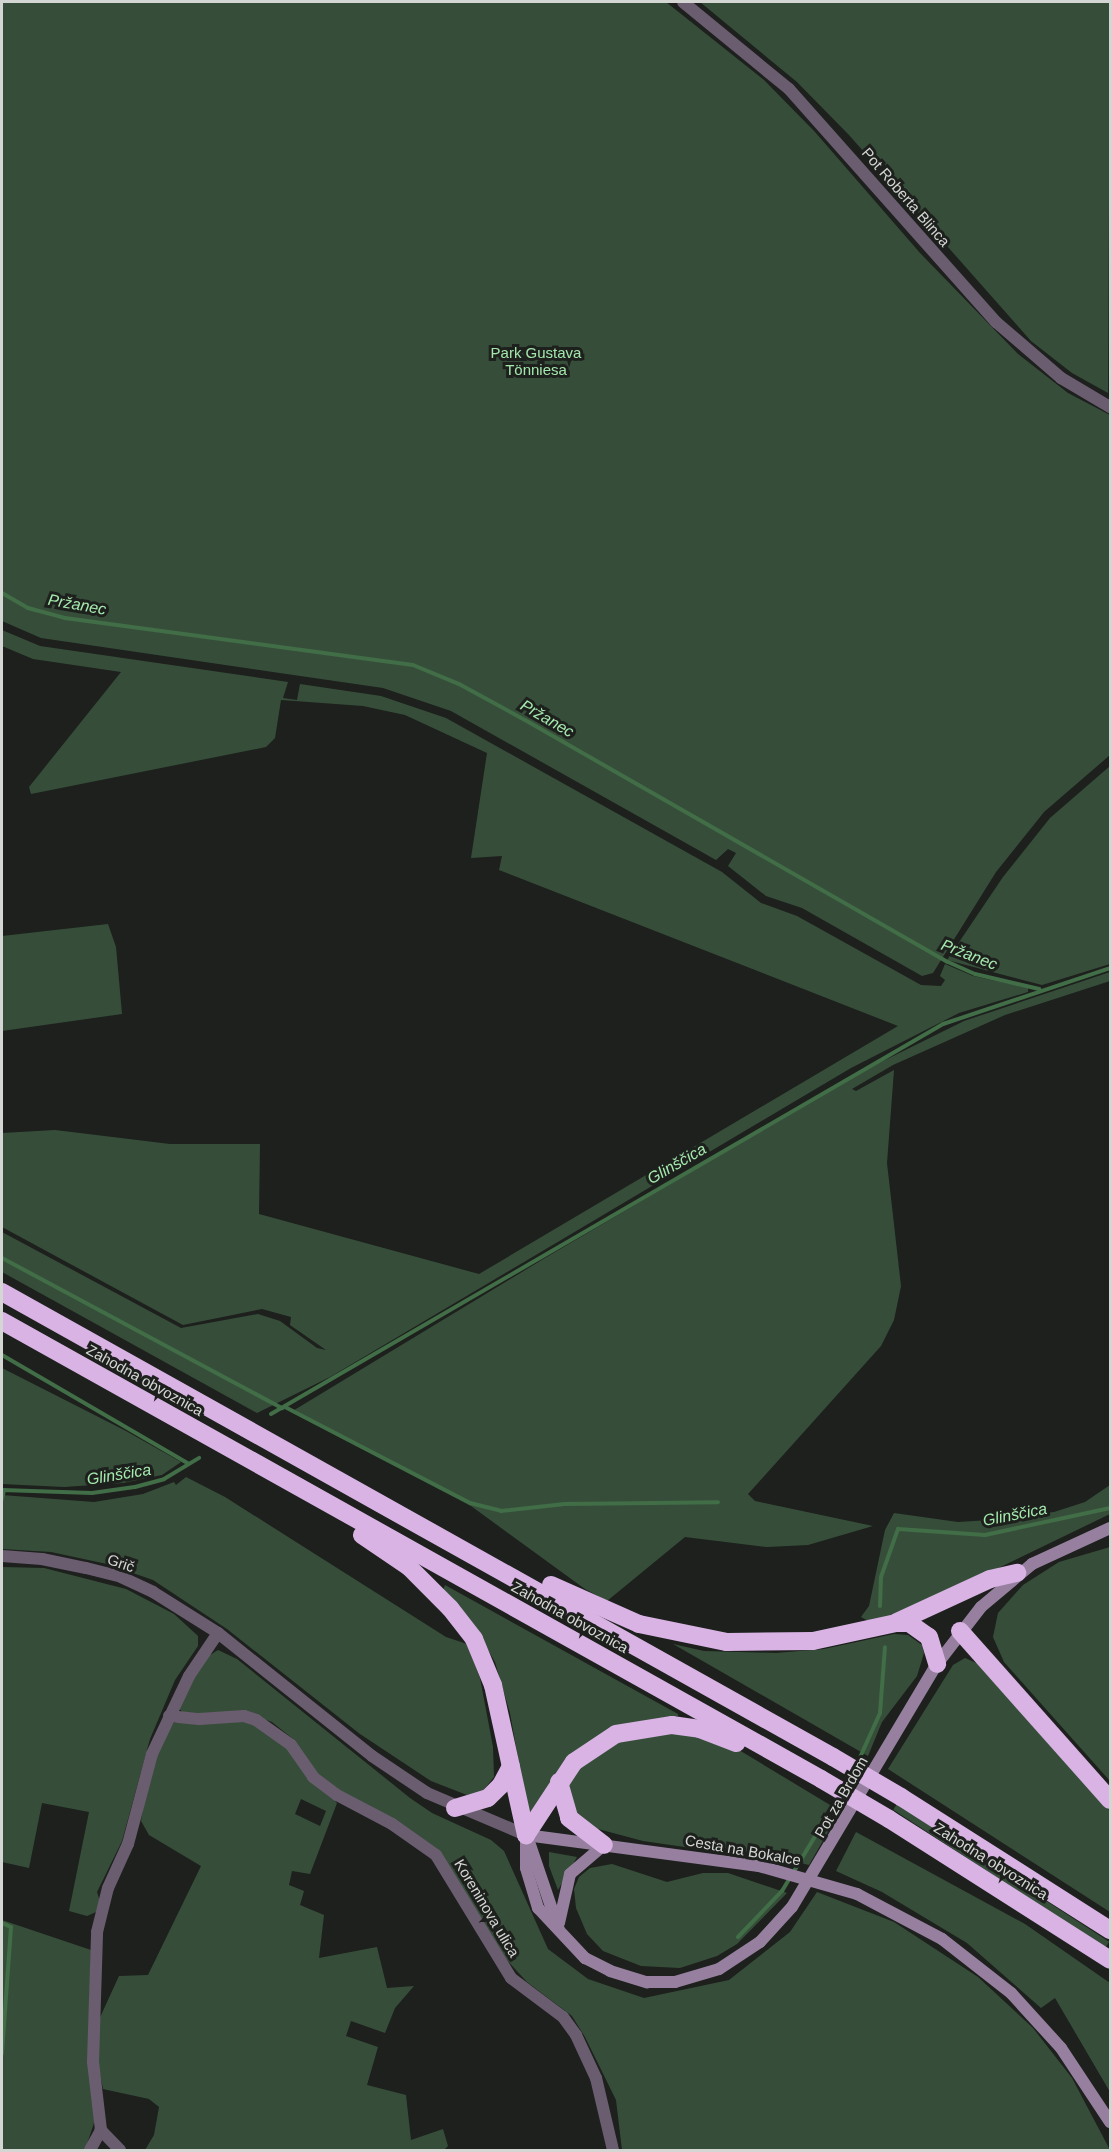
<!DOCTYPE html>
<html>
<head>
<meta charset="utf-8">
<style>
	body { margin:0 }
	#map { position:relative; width:1112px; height:2152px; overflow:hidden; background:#1d201d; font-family:Arial,sans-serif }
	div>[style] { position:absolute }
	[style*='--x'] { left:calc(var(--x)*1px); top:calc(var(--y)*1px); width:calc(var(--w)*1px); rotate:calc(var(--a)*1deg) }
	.green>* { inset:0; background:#364e39; transform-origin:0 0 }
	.stream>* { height:4px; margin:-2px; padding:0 2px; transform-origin:2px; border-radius:2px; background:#416d47 }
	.street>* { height:12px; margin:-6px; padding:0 6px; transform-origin:6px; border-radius:6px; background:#6b5d70 }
	.secondary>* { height:12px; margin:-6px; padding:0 6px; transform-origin:6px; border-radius:6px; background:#97809f }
	.highway>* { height:18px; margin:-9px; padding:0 9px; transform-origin:9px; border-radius:9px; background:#d8b3e4 }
	.secondary-bridge>* { height:12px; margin:-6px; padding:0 6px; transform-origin:6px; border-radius:6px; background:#97809f }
	.highway-bridge>* { height:18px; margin:-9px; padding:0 9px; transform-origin:9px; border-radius:9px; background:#d8b3e4 }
	span { translate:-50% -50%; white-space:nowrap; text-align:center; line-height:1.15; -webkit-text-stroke:6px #1d201d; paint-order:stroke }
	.street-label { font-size:15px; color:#d4d6d4 }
	.park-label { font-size:15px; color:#a3e7ab }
	.water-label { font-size:16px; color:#a5e9ad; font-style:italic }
	.frame { position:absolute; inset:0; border:3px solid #d4d6d4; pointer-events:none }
</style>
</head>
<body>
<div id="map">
	<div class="green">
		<div style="clip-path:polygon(2px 2px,666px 2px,764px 80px,815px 132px,920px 253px,1018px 354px,1068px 393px,1110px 415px,1110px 755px,1044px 812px,996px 872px,933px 973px,922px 976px,802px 908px,766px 896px,728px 866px,736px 853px,728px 849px,716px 860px,451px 711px,383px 688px,41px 638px,2px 621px)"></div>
		<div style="clip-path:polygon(700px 2px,1110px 2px,1108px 393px,1072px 373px,1031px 341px,849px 135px,797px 82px)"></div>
		<div style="clip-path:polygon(2px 630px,40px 646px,288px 682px,283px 698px,297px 700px,300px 684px,381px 696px,446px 718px,722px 872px,761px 903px,797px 916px,921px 985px,941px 986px,945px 980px,940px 976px,945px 964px,973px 976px,1028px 988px,1028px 992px,959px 1013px,851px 1068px,330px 1377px,257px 1413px,2px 1272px,2px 1232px,181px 1328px,258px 1314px,280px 1321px,317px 1348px,326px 1350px,290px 1325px,291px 1317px,262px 1309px,183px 1325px,2px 1227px,2px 1133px,55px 1130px,170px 1144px,260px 1144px,259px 1214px,479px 1274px,898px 1026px,499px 870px,502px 856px,471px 858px,487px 753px,405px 715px,363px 706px,281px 700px,275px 738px,266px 747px,31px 794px,29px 787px,121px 672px,33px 659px,2px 646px)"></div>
		<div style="clip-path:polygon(1110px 766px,1110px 964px,1042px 985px,947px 960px,1003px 877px,1050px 818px)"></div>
		<div style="clip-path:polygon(108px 924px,116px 947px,122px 1014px,2px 1031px,2px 936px)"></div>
		<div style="clip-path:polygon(1110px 972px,1110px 981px,1005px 1015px,893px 1065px,852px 1089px,856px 1091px,894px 1070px,887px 1163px,901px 1286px,894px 1320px,881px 1346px,748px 1494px,755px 1501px,873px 1526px,808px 1545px,767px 1547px,685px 1537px,607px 1601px,585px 1589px,471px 1506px,291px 1412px,545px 1258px,865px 1070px,964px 1021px)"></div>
		<div style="clip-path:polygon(2px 1368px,126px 1431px,181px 1462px,162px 1475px,123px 1483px,64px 1487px,2px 1484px)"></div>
		<div style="clip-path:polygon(186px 1477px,225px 1497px,446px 1637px,467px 1644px,480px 1678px,493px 1747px,494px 1777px,482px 1792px,467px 1795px,431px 1781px,360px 1734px,227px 1629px,153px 1580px,107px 1564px,51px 1552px,2px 1549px,2px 1495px,94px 1502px,143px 1494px,174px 1482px,176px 1485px)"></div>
		<div style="clip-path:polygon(1110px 1485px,1110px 1514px,916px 1608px,872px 1623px,861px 1617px,869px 1606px,885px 1530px,894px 1513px,958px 1522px,990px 1520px,1054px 1512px,1085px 1502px)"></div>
		<div style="clip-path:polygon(1110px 1547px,1110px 1781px,1004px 1662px,993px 1637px,998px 1613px,1023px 1585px,1059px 1562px)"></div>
		<div style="clip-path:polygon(2px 1567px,44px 1568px,126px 1589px,174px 1614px,198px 1636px,198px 1646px,175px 1680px,150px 1739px,122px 1841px,97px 1892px,100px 1901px,96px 1912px,87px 1916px,69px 1911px,89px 1812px,42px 1803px,29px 1868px,2px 1862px)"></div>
		<div style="clip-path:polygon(445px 1585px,678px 1714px,678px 1716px,628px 1724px,528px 1814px,510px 1713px,495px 1662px,475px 1627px,443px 1590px)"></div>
		<div style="clip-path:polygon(894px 1634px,908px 1635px,922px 1645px,924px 1653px,917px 1676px,882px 1722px,868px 1756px,673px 1644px,704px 1651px,776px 1653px,824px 1649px)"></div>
		<div style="clip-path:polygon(218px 1650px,237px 1659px,410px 1798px,432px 1813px,491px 1840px,504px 1851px,548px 1949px,588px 1979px,644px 1998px,729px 1980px,790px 1932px,817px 1892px,894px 1922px,978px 1977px,1033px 2028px,1072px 2078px,1110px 2150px,622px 2150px,616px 2100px,585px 2037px,572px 2016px,527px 1982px,506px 1959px,440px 1852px,358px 1804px,317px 1773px,293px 1739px,272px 1722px,256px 1716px,183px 1713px,177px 1706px,207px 1657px)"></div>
		<div style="clip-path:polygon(965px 1658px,983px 1666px,1110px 1811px,1110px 1912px,888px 1769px,953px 1665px)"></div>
		<div style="clip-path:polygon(evenodd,246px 1720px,282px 1741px,337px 1803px,310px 1874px,292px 1871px,289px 1885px,304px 1891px,300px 1905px,324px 1915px,319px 1958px,377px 1947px,387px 1988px,414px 1986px,395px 2008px,385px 2033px,351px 2021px,346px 2036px,378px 2047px,367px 2085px,406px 2095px,411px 2140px,443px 2129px,448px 2146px,444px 2150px,145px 2150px,154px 2135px,159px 2107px,149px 2099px,103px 2089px,96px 2053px,97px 2024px,119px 1976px,148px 1975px,201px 1866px,149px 1835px,141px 1821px,151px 1762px,173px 1723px,246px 1720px,301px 1799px,326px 1811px,320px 1826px,295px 1814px,301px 1799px)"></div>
		<div style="clip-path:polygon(674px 1730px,734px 1747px,840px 1811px,809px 1865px,752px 1852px,747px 1856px,643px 1841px,587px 1826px,570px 1807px,569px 1780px,574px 1771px,612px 1742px)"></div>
		<div style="left:897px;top:1804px;width:253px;height:7px;rotate:33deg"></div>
		<div style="clip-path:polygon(856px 1832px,1025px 1924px,1110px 1983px,1110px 2092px,1055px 1998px,1041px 2008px,967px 1943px,882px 1892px,836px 1871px)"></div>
		<div style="clip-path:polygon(549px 1852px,577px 1857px,558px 1890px,549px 1866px)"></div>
		<div style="clip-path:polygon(612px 1864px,667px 1882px,703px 1873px,728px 1873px,787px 1893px,737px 1944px,717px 1956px,680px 1968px,641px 1966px,603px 1951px,587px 1934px,576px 1908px,574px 1889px,579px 1877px,590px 1868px)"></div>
		<div style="clip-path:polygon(2px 1920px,91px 1950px,88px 2051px,96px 2117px,85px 2150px,2px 2150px)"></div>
	</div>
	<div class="stream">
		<div style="--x:2;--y:593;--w:30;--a:30"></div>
		<div style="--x:28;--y:608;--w:38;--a:15"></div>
		<div style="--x:65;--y:618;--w:351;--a:7.7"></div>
		<div style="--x:413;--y:665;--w:50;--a:22.4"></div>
		<div style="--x:459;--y:684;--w:75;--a:28.6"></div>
		<div style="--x:525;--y:720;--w:487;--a:29.8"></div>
		<div style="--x:948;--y:962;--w:30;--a:24"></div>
		<div style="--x:975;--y:974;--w:66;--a:13.2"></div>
		<div style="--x:2;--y:1258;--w:318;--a:28.2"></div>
		<div style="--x:2;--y:1355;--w:216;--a:30.2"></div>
		<div style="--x:285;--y:1407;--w:208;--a:27.4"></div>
		<div style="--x:470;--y:1503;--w:32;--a:14"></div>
		<div style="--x:501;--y:1511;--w:64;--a:-6.2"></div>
		<div style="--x:565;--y:1504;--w:153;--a:-0.7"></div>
		<div style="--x:271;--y:1414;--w:777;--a:-30.13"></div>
		<div style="--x:943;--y:1024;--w:176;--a:-18.5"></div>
		<div style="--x:2;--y:1490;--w:90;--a:1.9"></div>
		<div style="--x:92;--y:1493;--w:43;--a:-7.9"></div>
		<div style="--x:135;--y:1487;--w:30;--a:-15"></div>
		<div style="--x:164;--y:1479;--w:41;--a:-31"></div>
		<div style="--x:2;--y:1499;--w:9;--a:-77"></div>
		<div style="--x:880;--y:1606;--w:29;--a:-88"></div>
		<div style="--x:881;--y:1577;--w:51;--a:-70.5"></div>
		<div style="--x:898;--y:1529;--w:87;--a:3.9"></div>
		<div style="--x:985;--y:1535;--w:128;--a:-12.2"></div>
		<div style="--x:857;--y:1764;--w:56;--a:-65.7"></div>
		<div style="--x:880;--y:1713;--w:66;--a:-85.7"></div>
		<div style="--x:844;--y:1788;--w:17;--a:-62"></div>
		<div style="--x:2;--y:1923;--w:10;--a:24"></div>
		<div style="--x:11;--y:1927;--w:127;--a:94.1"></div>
		<div style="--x:738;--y:1937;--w:64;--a:-46.3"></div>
		<div style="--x:782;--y:1891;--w:110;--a:-58.8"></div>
	</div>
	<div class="street">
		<div style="--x:683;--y:2;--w:137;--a:39.4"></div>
		<div style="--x:789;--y:89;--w:312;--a:48.4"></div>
		<div style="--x:996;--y:322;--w:86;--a:40.7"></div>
		<div style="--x:1061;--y:378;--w:57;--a:30.6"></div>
		<div style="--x:2;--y:1556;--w:40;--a:4.3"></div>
		<div style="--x:42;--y:1559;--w:45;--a:11.6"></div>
		<div style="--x:86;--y:1568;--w:36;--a:14"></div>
		<div style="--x:121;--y:1577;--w:35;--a:25"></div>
		<div style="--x:153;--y:1592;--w:77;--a:32.2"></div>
		<div style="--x:218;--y:1633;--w:197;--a:38.6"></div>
		<div style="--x:372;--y:1756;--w:66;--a:33.9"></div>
		<div style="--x:427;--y:1793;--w:108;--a:23"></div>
		<div style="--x:169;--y:1716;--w:30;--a:6"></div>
		<div style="--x:199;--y:1719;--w:45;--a:-3.8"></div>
		<div style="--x:244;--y:1716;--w:13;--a:18"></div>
		<div style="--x:256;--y:1720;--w:43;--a:35.5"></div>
		<div style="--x:291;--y:1745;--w:39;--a:55"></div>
		<div style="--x:313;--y:1777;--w:30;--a:37"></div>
		<div style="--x:337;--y:1795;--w:62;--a:27.8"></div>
		<div style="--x:392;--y:1824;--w:54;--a:35.2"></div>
		<div style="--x:436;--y:1855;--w:144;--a:58.6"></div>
		<div style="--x:511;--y:1978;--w:65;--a:36.9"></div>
		<div style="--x:563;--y:2017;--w:22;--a:54"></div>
		<div style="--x:576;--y:2035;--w:47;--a:65.1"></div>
		<div style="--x:596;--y:2078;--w:74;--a:76.7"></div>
		<div style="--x:90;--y:2150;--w:23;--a:-61"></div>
		<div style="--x:120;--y:2150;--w:28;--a:-134"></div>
		<div style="--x:101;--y:2130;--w:68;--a:-96.7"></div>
		<div style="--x:93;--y:2062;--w:130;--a:-88.2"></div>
		<div style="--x:97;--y:1932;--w:45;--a:-76"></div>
		<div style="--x:108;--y:1888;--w:48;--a:-65.6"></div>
		<div style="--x:128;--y:1844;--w:93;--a:-75.1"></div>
		<div style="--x:152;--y:1754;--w:86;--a:-64.6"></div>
		<div style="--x:189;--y:1676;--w:52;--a:-56"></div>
	</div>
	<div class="secondary">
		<div style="--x:526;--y:1835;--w:33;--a:90"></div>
		<div style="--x:526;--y:1868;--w:42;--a:73.3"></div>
		<div style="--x:538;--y:1908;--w:69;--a:46.8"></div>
		<div style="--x:585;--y:1958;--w:28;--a:27"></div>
		<div style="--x:610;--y:1971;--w:39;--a:17"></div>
		<div style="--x:647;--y:1982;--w:28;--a:0"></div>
		<div style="--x:675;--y:1982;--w:46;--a:-16.5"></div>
		<div style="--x:719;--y:1969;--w:49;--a:-33.4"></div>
		<div style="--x:760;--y:1942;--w:47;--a:-47.6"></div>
		<div style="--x:792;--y:1907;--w:283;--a:-59.2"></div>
		<div style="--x:937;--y:1664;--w:72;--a:-52.3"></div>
		<div style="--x:981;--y:1607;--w:67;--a:-40.1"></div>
		<div style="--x:1032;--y:1564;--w:86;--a:-24.8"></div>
		<div style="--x:526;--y:1835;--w:235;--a:7.6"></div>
		<div style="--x:527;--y:1836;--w:99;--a:71.2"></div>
		<div style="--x:857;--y:1894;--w:96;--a:27.9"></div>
		<div style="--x:942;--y:1939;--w:88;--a:38"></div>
		<div style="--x:1011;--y:1993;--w:74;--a:47.7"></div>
		<div style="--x:1061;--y:2048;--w:89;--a:56.5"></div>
		<div style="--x:559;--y:1923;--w:50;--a:-77.3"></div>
		<div style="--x:570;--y:1874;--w:45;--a:-40.5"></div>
	</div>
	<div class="highway">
		<div style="--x:2;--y:1292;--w:952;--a:29.23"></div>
		<div style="--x:2;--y:1321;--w:938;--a:29.21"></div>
		<div style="--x:362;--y:1535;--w:57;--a:34.2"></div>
		<div style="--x:409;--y:1567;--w:58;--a:45"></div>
		<div style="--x:450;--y:1608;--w:39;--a:52"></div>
		<div style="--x:474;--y:1639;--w:50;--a:67.6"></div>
		<div style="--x:493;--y:1685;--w:154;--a:77.6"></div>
		<div style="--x:551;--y:1585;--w:96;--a:23.9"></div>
		<div style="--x:639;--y:1624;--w:90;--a:11.6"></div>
		<div style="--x:727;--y:1642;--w:86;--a:-0.7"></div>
		<div style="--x:813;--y:1641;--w:85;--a:-12.2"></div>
		<div style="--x:896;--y:1623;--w:13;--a:0"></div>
		<div style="--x:909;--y:1623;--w:24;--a:35"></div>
		<div style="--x:929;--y:1637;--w:28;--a:73"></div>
		<div style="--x:897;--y:1622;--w:102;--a:-24.8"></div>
		<div style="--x:990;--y:1579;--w:28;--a:-13"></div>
		<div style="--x:960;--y:1631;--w:226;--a:48.4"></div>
		<div style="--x:559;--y:1782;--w:37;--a:74"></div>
		<div style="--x:569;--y:1818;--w:44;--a:37.6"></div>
		<div style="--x:901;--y:1797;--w:248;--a:32.5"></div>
		<div style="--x:455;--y:1808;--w:34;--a:-17"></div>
		<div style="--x:488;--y:1798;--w:18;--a:-45"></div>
		<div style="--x:501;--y:1785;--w:21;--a:-62"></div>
		<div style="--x:889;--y:1819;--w:262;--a:32.5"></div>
		<div style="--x:526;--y:1835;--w:87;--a:-56.7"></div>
		<div style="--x:574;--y:1762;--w:50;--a:-33.7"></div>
		<div style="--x:616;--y:1734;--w:57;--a:-9.1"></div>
		<div style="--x:672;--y:1725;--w:28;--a:8"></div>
		<div style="--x:700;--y:1729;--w:39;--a:21"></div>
	</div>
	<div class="secondary-bridge">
		<div style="--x:759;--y:1866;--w:102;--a:15.9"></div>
	</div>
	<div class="highway-bridge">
		<div style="--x:833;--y:1757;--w:79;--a:30.5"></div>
		<div style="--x:821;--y:1779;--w:79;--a:30.5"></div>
	</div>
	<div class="street-label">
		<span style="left:906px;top:197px;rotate:49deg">Pot Roberta Blinca</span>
		<span style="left:145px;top:1380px;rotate:29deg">Zahodna obvoznica</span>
		<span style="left:121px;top:1563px;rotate:19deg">Grič</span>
		<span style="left:570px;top:1617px;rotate:29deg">Zahodna obvoznica</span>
		<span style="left:841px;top:1797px;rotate:-60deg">Pot za Brdom</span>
		<span style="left:743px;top:1850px;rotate:10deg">Cesta na Bokalce</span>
		<span style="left:991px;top:1861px;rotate:32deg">Zahodna obvoznica</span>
		<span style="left:487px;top:1908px;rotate:59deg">Koreninova ulica</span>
	</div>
	<div class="park-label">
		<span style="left:536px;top:361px">Park Gustava<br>Tönniesa</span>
	</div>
	<div class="water-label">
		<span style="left:77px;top:605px;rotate:10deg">Pržanec</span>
		<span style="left:547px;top:719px;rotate:30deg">Pržanec</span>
		<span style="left:969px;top:955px;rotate:21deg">Pržanec</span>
		<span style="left:677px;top:1164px;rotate:-30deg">Glinščica</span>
		<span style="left:119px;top:1475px;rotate:-9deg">Glinščica</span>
		<span style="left:1015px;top:1515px;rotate:-11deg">Glinščica</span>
	</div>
	<div class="frame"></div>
</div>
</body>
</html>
